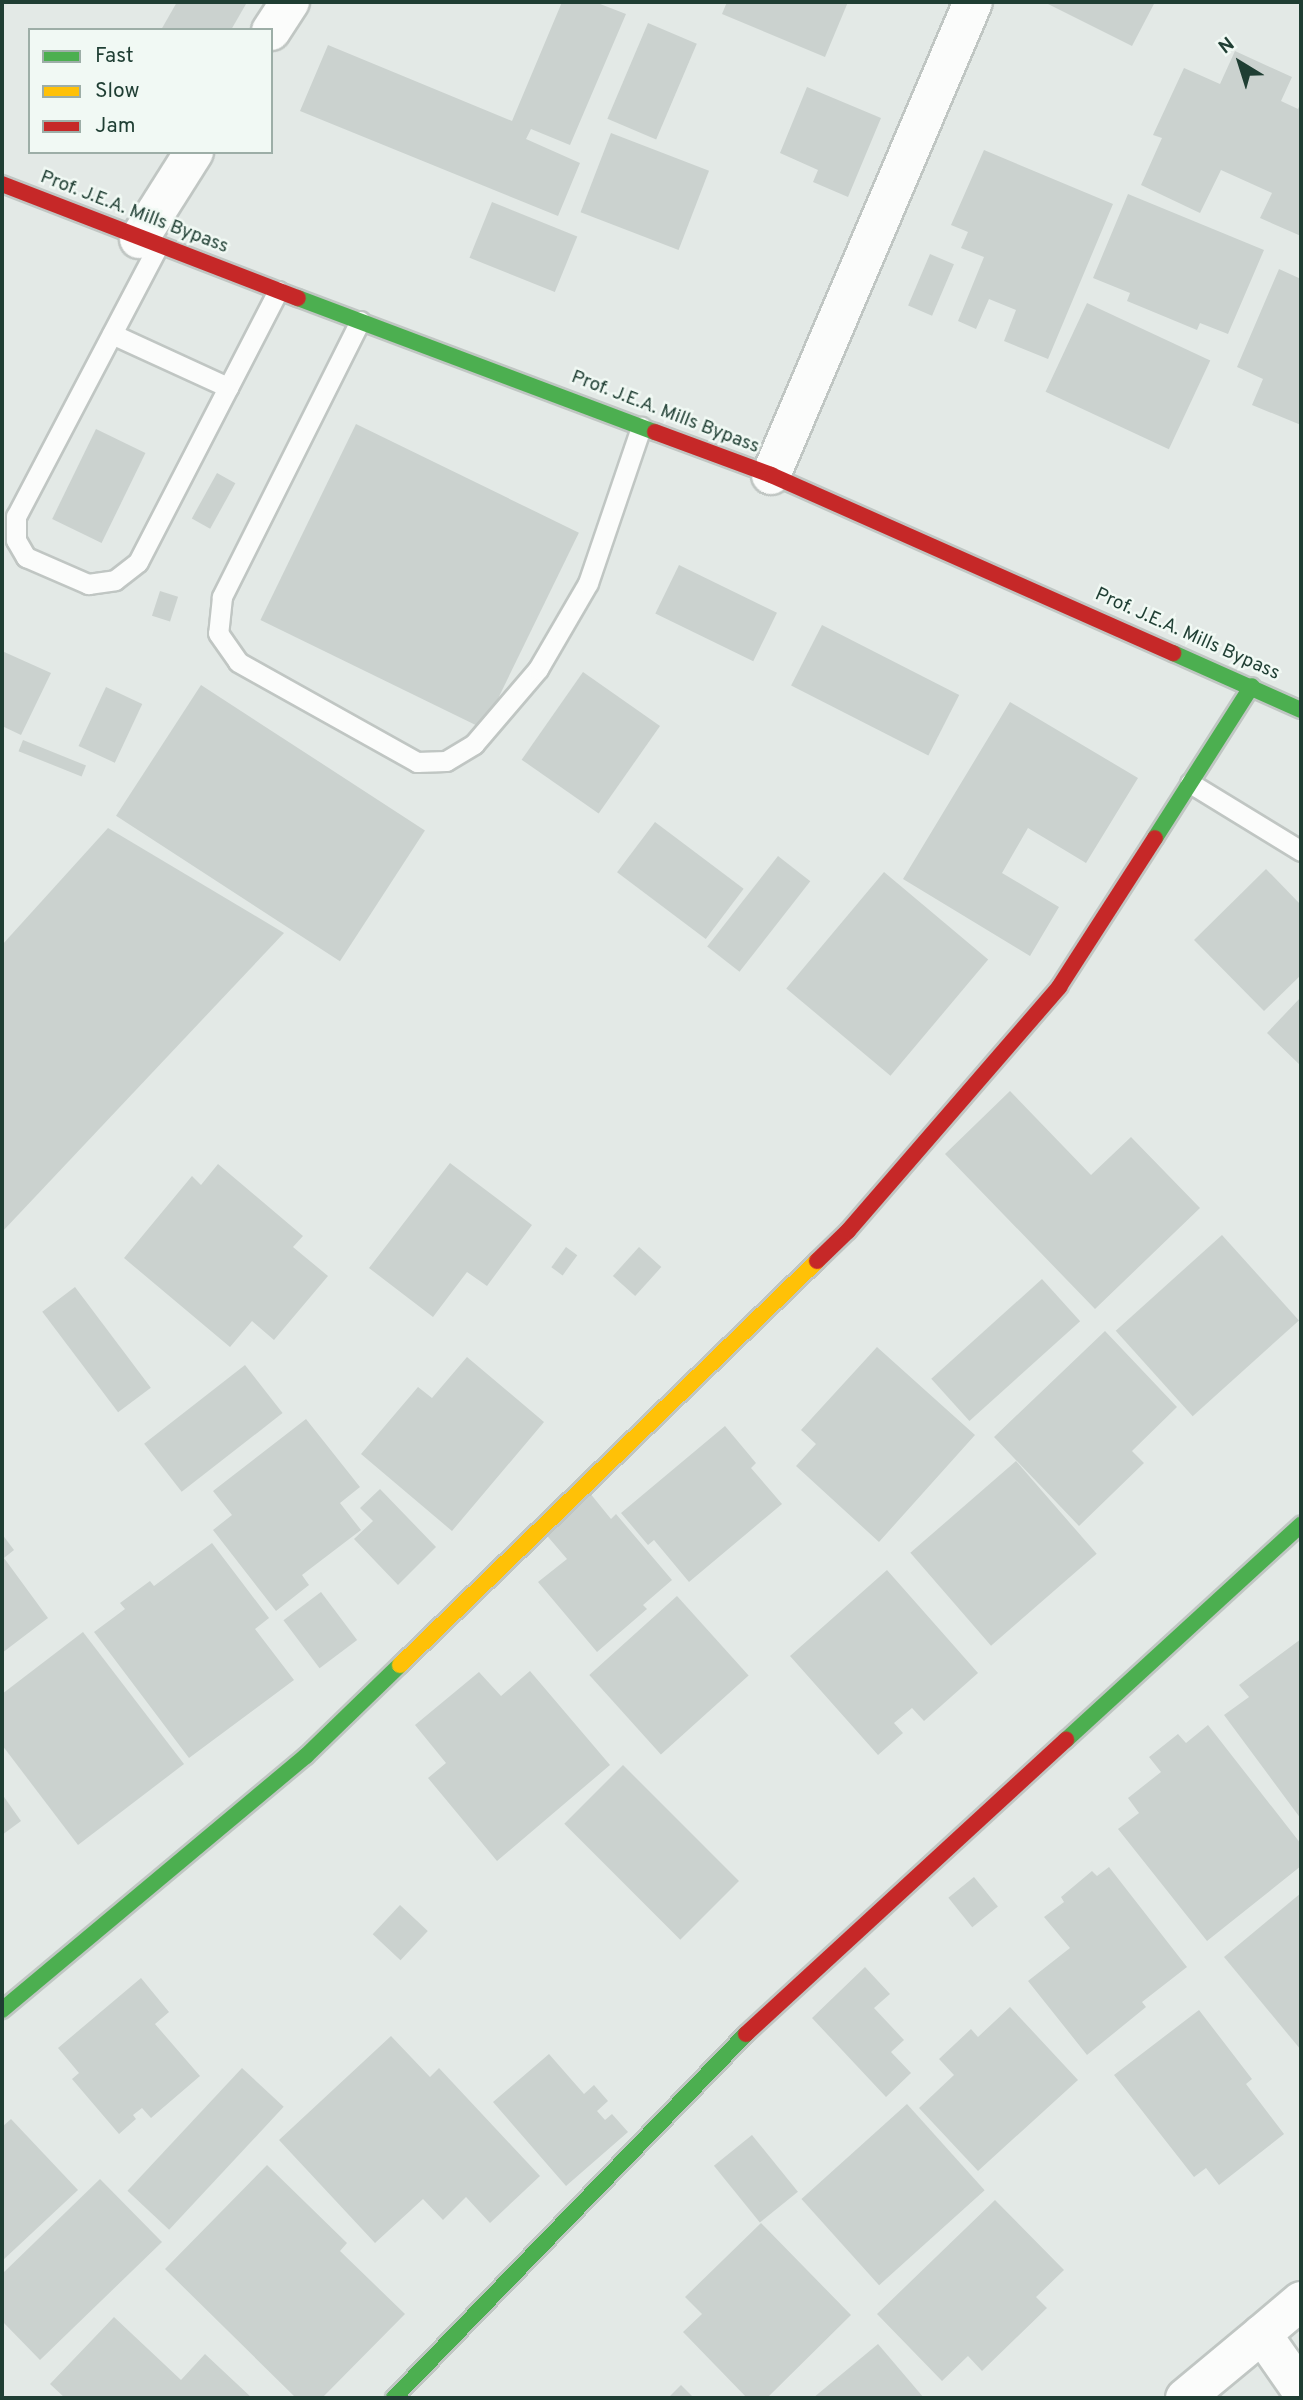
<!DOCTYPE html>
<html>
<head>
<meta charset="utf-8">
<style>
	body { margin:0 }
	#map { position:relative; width:1303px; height:2400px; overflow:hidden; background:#e3e9e6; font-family:Overpass,sans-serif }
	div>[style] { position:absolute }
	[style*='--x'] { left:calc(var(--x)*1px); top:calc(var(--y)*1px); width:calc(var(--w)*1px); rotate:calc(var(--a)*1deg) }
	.building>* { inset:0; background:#cbd2cf; transform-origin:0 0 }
	.roads { filter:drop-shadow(2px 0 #c0c6c3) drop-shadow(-2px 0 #c0c6c3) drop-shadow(0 2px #c0c6c3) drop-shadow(0 -2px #c0c6c3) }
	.lane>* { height:19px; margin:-9.5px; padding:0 9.5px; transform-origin:9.5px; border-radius:9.5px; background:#fbfcfb }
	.street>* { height:38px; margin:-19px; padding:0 19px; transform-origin:19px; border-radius:19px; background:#fbfcfb }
	.fast>* { height:16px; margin:-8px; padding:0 8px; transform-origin:8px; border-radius:8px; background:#4caf50 }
	.slow>* { height:16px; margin:-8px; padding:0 8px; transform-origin:8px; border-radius:8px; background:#ffc107 }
	.jam>* { height:16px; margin:-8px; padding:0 8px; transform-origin:8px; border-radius:8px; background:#c62828 }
	span { translate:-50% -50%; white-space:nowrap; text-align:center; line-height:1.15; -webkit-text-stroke:5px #f1f9f4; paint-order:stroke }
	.street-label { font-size:19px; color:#1f3e33 }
	.frame { position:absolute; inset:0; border:4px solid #1f3e33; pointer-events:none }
	.legend { position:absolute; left:28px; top:28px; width:245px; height:126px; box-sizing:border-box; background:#f1f9f4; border:2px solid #9daea7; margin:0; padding:9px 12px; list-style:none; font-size:21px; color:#1f3e33 }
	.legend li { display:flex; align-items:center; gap:14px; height:35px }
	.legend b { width:35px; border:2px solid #9daea7 }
	.north { position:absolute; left:1205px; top:28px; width:70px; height:70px; -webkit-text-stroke:5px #f1f9f4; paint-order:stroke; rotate:322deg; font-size:19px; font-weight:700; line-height:28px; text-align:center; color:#1f3e33 }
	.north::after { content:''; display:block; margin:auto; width:24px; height:32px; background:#1f3e33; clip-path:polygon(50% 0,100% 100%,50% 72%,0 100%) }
</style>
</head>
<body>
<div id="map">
	<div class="building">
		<div style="clip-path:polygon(177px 2px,241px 2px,246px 4px,231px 30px,161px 30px)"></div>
		<div style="clip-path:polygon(562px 2px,595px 2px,626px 14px,570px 145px,531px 129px,526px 139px,580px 163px,558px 216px,300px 111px,328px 45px,512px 121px)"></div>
		<div style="clip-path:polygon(727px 2px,848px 2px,825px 57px,722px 14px)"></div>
		<div style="clip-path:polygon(1044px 2px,1155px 2px,1132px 46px)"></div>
		<div style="left:648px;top:23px;width:53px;height:104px;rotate:23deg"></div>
		<div style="clip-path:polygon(1235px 51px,1292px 77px,1281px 101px,1298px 109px,1301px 102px,1301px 236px,1260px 218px,1272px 193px,1221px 170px,1200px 213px,1141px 185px,1162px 138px,1153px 135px,1184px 68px,1220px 84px)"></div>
		<div style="clip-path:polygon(807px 87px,881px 118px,848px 197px,813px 182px,818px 170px,780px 153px)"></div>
		<div style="left:611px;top:133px;width:105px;height:85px;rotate:21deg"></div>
		<div style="clip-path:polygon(984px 150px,1113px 204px,1048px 359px,1004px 341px,1016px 310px,989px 299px,976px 329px,958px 321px,984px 257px,961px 248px,968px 232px,951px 225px)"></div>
		<div style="clip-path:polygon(1128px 194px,1264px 250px,1228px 334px,1200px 323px,1197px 330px,1127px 301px,1130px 293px,1093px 278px)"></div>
		<div style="left:492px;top:202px;width:92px;height:60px;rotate:22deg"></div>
		<div style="left:930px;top:254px;width:26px;height:56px;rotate:23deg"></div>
		<div style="clip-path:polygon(1279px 269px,1301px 279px,1301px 425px,1252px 405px,1263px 379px,1237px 367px)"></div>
		<div style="left:1087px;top:303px;width:136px;height:98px;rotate:25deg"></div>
		<div style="left:356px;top:424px;width:248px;height:218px;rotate:26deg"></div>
		<div style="left:96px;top:429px;width:55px;height:100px;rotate:26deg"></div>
		<div style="left:217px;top:473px;width:21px;height:52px;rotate:29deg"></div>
		<div style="left:679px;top:565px;width:109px;height:54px;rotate:26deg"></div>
		<div style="left:160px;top:591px;width:19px;height:26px;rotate:18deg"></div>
		<div style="left:822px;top:625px;width:154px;height:68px;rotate:27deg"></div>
		<div style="clip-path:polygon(2px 651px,51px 673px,21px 735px,2px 726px)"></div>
		<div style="left:583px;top:672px;width:94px;height:107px;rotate:35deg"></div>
		<div style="left:201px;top:685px;width:267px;height:156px;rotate:33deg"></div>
		<div style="left:106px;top:687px;width:40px;height:65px;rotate:25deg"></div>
		<div style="clip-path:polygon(1010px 702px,1138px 778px,1086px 863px,1028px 828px,1002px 873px,1059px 907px,1030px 956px,903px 879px)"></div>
		<div style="left:23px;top:740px;width:68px;height:12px;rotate:22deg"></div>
		<div style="left:655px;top:822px;width:111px;height:63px;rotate:37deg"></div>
		<div style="clip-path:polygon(108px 828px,284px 933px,2px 1232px,2px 945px)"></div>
		<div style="left:778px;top:856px;width:41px;height:115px;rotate:38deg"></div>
		<div style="clip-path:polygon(1266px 869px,1301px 905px,1301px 975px,1264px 1011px,1194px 940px)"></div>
		<div style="left:884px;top:872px;width:136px;height:152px;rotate:40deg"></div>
		<div style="clip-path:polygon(1301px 997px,1301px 1066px,1267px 1033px)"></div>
		<div style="clip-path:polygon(1010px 1091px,1091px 1175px,1131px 1137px,1200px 1208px,1095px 1309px,945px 1154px)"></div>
		<div style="clip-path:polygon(450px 1163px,532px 1225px,487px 1286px,467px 1272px,433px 1317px,369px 1268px)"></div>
		<div style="clip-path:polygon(218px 1164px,303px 1236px,293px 1247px,328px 1276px,274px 1340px,252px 1321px,230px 1347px,124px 1258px,192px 1176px,201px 1185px)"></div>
		<div style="left:1222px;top:1235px;width:115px;height:143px;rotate:48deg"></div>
		<div style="left:566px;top:1247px;width:14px;height:25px;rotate:36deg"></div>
		<div style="left:639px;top:1247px;width:30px;height:39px;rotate:42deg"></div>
		<div style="left:1042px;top:1279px;width:57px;height:149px;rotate:48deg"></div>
		<div style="left:75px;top:1287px;width:126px;height:41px;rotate:53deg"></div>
		<div style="clip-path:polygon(1105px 1331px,1177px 1407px,1132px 1451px,1144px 1463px,1079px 1526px,994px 1437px)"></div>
		<div style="clip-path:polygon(877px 1347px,975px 1435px,879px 1542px,796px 1466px,816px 1444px,801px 1430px)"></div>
		<div style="clip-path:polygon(467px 1357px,544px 1422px,452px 1531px,361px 1454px,418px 1387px,432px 1398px)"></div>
		<div style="left:245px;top:1365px;width:61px;height:128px;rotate:52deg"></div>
		<div style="clip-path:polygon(306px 1419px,360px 1487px,340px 1503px,361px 1530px,302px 1575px,309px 1585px,276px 1611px,213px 1530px,232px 1515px,213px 1491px)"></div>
		<div style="clip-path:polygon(725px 1426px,756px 1463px,751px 1468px,782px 1504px,689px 1582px,654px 1540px,648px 1545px,621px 1513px)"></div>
		<div style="left:1016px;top:1461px;width:123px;height:140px;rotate:49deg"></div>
		<div style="clip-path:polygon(380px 1489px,436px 1547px,398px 1585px,354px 1539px,373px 1521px,360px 1508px)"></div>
		<div style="clip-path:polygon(589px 1492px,611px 1519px,616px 1514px,672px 1580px,643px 1605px,647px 1609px,597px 1652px,538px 1582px,567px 1559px,543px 1531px)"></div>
		<div style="clip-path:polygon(2px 1534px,14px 1550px,4px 1558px,48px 1618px,2px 1653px)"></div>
		<div style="clip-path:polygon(212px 1543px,269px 1618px,255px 1629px,294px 1680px,189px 1758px,94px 1632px,125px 1609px,120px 1603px,150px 1581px,154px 1586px)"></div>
		<div style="clip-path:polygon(887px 1570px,978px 1673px,924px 1721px,912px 1708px,894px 1723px,903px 1733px,878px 1755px,790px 1656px)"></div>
		<div style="left:321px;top:1592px;width:60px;height:47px;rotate:53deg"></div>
		<div style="left:677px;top:1596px;width:107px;height:118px;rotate:48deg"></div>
		<div style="clip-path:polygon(83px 1632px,184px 1764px,78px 1845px,2px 1745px,2px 1694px)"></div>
		<div style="clip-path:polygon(1301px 1639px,1301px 1819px,1224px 1715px,1249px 1697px,1239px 1685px)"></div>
		<div style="clip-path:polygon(530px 1671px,610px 1765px,497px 1861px,428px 1778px,446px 1763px,415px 1725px,479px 1672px,501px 1696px)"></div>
		<div style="clip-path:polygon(1208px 1725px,1301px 1844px,1301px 1866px,1207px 1941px,1118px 1829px,1139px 1813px,1128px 1798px,1161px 1772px,1149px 1757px,1178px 1734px,1186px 1743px)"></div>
		<div style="left:623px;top:1765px;width:164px;height:83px;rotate:45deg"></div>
		<div style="clip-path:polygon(2px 1794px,21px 1821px,2px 1835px)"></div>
		<div style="clip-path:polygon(1109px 1867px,1187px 1967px,1142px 2002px,1146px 2007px,1087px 2055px,1028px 1981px,1070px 1948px,1044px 1917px,1064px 1902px,1061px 1897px,1092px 1871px,1097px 1876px)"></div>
		<div style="left:974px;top:1877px;width:38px;height:33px;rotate:51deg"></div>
		<div style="clip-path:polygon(1301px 1893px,1301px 2050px,1224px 1957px)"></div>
		<div style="left:400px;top:1905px;width:38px;height:40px;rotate:43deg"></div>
		<div style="clip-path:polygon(865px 1967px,890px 1994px,874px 2008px,904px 2040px,891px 2052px,911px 2073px,886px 2097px,812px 2018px)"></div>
		<div style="clip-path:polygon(141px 1978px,169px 2012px,155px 2024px,200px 2076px,151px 2118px,142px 2108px,133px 2115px,136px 2119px,119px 2134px,72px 2079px,79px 2073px,58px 2048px)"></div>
		<div style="clip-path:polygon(1010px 2007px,1078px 2080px,978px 2171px,919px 2108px,954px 2075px,939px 2059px,971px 2029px,978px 2037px)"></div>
		<div style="clip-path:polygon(1199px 2010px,1252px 2079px,1246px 2084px,1284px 2134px,1219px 2185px,1206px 2168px,1194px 2177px,1114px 2075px)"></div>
		<div style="clip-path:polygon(391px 2036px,430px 2077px,439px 2068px,540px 2176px,490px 2223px,466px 2197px,443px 2220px,423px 2199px,375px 2243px,279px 2140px)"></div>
		<div style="clip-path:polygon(549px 2054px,584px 2094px,594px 2085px,608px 2101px,597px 2111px,605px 2120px,612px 2114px,628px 2132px,566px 2186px,493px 2102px)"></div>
		<div style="left:242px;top:2068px;width:57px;height:168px;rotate:43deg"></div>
		<div style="left:907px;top:2104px;width:116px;height:142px;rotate:48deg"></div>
		<div style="clip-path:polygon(11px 2119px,78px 2190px,2px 2261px,2px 2127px)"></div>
		<div style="left:752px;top:2135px;width:73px;height:49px;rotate:51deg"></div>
		<div style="clip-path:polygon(267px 2165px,347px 2243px,340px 2251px,405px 2314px,322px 2398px,296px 2398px,165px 2269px)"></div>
		<div style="clip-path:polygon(100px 2179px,162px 2242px,40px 2360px,2px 2321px,2px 2274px)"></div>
		<div style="clip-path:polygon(995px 2200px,1064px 2270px,1036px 2297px,1047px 2308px,982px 2371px,968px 2356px,942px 2381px,877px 2314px)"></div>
		<div style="clip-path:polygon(761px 2223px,851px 2315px,767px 2398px,747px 2398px,683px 2332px,702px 2314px,685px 2297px)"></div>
		<div style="clip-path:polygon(114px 2317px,181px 2380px,205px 2354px,252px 2398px,65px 2398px,50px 2384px)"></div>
		<div style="clip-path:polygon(878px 2344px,924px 2398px,813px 2398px)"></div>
		<div style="clip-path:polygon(681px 2385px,694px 2398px,668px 2398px)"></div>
	</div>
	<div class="roads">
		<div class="lane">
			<div style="--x:158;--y:246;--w:305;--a:117.7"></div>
			<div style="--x:16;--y:516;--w:24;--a:90"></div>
			<div style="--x:16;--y:540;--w:20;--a:60"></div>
			<div style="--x:26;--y:557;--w:68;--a:23.5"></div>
			<div style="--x:88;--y:584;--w:27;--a:-8"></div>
			<div style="--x:115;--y:580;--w:29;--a:-38"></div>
			<div style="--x:138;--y:562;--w:305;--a:-62.7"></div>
			<div style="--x:360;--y:321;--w:309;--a:116.6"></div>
			<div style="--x:222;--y:597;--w:36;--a:96"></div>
			<div style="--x:218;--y:633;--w:35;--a:55"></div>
			<div style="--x:238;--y:662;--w:205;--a:29.2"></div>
			<div style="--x:417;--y:762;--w:29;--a:-2"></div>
			<div style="--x:446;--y:761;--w:33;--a:-31"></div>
			<div style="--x:474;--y:744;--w:99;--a:-49.5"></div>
			<div style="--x:538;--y:669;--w:99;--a:-59.8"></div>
			<div style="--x:588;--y:583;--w:165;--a:-71.2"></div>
			<div style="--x:112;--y:334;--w:128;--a:24.6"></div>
			<div style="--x:1190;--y:783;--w:130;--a:31.5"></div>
		</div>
		<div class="street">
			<div style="--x:271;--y:31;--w:35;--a:-57"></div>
			<div style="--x:139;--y:239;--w:103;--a:-57.7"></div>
			<div style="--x:771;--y:475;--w:514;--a:-66.87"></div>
			<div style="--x:1301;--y:2301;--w:51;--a:139.8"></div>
			<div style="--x:1262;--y:2334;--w:68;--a:55.1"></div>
			<div style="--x:1185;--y:2398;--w:100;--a:-39.7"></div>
		</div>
		<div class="fast">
			<div style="--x:298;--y:298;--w:381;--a:20.6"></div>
			<div style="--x:1173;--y:653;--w:140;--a:24"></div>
			<div style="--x:1155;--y:838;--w:180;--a:-57.5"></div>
			<div style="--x:1066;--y:1740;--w:319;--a:-42.5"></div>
			<div style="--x:2;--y:2010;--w:396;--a:-39.9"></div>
			<div style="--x:306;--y:1756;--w:131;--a:-44.1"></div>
			<div style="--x:394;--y:2398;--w:506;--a:-45.96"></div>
		</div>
		<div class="slow">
			<div style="--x:400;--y:1665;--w:581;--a:-44.09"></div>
		</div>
		<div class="jam">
			<div style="--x:2;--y:184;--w:317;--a:21.1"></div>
			<div style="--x:655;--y:432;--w:124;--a:20.3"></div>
			<div style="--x:771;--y:475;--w:440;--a:23.9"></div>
			<div style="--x:817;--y:1261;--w:43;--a:-44.1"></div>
			<div style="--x:848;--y:1231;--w:323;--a:-49.1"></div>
			<div style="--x:1059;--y:987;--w:177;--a:-57.2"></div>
			<div style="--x:746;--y:2034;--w:435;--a:-42.6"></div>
		</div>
	</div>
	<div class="street-label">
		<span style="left:134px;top:213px;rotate:21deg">Prof. J.E.A. Mills Bypass</span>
		<span style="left:665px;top:413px;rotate:21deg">Prof. J.E.A. Mills Bypass</span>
		<span style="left:1187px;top:635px;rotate:24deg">Prof. J.E.A. Mills Bypass</span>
	</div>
	<div class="frame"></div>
	<ul class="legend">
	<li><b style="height:9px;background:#4caf50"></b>Fast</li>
	<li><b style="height:9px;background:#ffc107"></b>Slow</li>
	<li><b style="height:9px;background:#c62828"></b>Jam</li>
	</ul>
	<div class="north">N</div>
</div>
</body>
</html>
